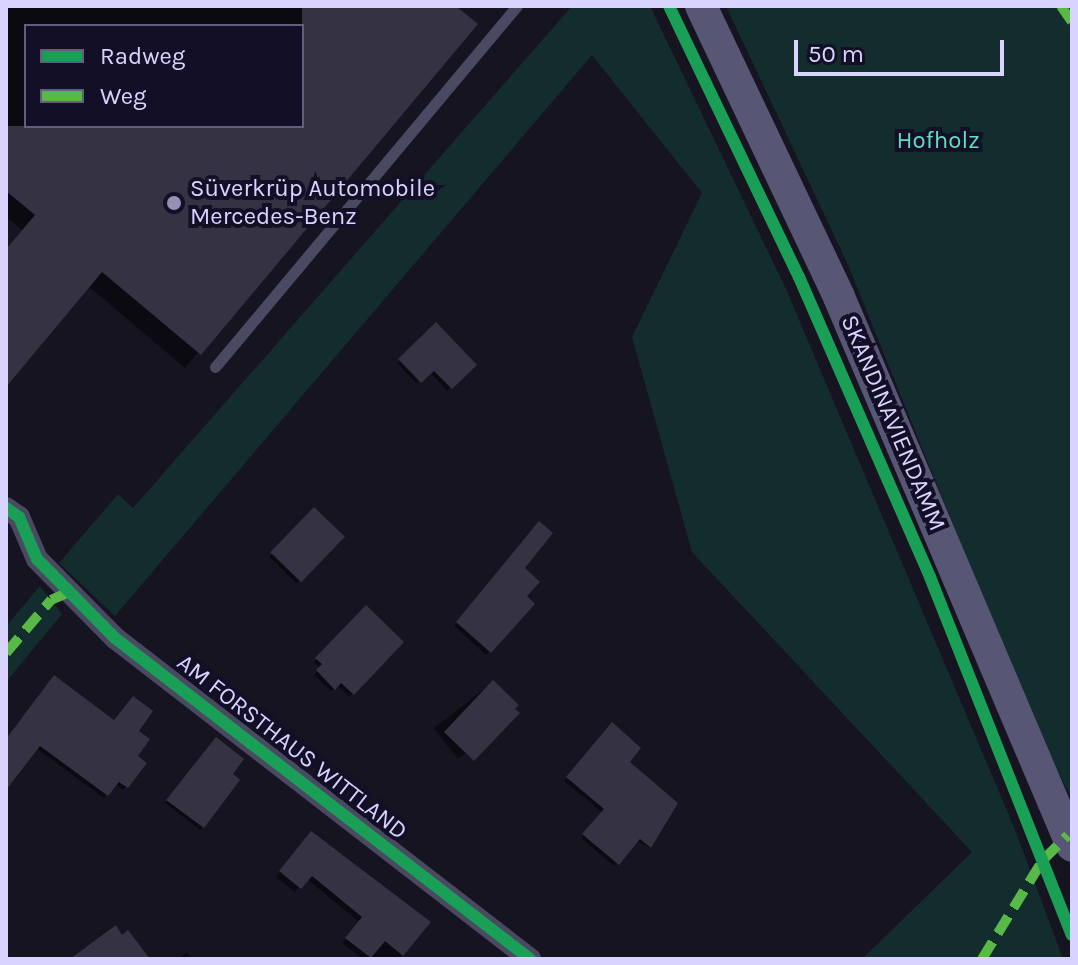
<!DOCTYPE html>
<html>
<head>
<meta charset="utf-8">
<style>
	body { margin:0 }
	#map { position:relative; width:1078px; height:965px; overflow:hidden; background:#161421; font-family:Karla,sans-serif }
	div>[style] { position:absolute }
	[style*='--x'] { left:calc(var(--x)*1px); top:calc(var(--y)*1px); width:calc(var(--w)*1px); rotate:calc(var(--a)*1deg) }
	.green>* { inset:0; background:#132c2d }
	.shadow>* { inset:0; background:#0007; transform-origin:0 0 }
	.building>* { inset:0; background:#343243; transform-origin:0 0 }
	.lane>* { height:11px; margin:-5.5px; padding:0 5.5px; transform-origin:5.5px; border-radius:5.5px; background:#4a4962 }
	.street>* { height:22px; margin:-11px; padding:0 11px; transform-origin:11px; border-radius:11px; background:#4a4962 }
	.secondary>* { height:32px; margin:-16px; padding:0 16px; transform-origin:16px; border-radius:16px; background:#575674 }
	.quiet>* { height:10px; margin-top:-5px; transform-origin:0; background:repeating-linear-gradient(90deg,#58b947 0 20px,transparent 0 30px) }
	.cycleway>* { height:12px; margin:-6px; padding:0 6px; transform-origin:6px; border-radius:6px; background:#1a9f57 }
	.dots>* { width:22px; height:22px; translate:-50% -50%; box-sizing:border-box; border:4px solid #130f26; border-radius:50% }
	span { translate:-50% -50%; white-space:nowrap; text-align:center; line-height:1.15; -webkit-text-stroke:8px #130f26; paint-order:stroke }
	.park-label { font-size:24px; color:#5fe0c0 }
	.poi-label { font-size:24px; color:#d9d4ff }
	.left { translate:0 -50%; text-align:left }
	.street-label { font-size:24px; color:#d9d4ff }
	.frame { position:absolute; inset:0; border:8px solid #d9d4ff; pointer-events:none }
	.legend { position:absolute; left:24px; top:24px; width:280px; height:104px; box-sizing:border-box; background:#130f26; border:2px solid #625e7d; margin:0; padding:10px 14px; list-style:none; font-size:24px; color:#d9d4ff }
	.legend li { display:flex; align-items:center; gap:16px; height:40px }
	.legend b { width:40px; border:2px solid #625e7d }
	.scale { position:absolute; left:794px; top:40px; width:210px; height:36px; box-sizing:border-box; border:4px solid #d9d4ff; border-top:0; padding-left:10px; font-size:24px; line-height:28px; white-space:nowrap; color:#d9d4ff; -webkit-text-stroke:6px #130f26; paint-order:stroke }
</style>
</head>
<body>
<div id="map">
	<div class="green">
		<div style="clip-path:polygon(572px 6px,650px 6px,786px 289px,1016px 832px,1063px 959px,862px 959px,972px 852px,692px 552px,632px 337px,702px 193px,592px 55px,115px 616px,59px 563px,118px 494px,133px 508px)"></div>
		<div style="clip-path:polygon(726px 6px,1072px 6px,1072px 798px,1038px 735px,848px 265px)"></div>
		<div style="clip-path:polygon(40px 586px,62px 614px,6px 682px,6px 626px)"></div>
	</div>
	<div class="shadow">
		<div style="clip-path:polygon(evenodd,6px 6px,453px 6px,475px 25px,185px 368px,88px 286px,6px 384px,6px 249px,22px 230px,6px 217px,6px 6px,26px 26px,302px 26px,302px 126px,26px 126px,26px 26px)"></div>
		<div style="clip-path:polygon(436px 325px,475px 365px,447px 391px,430px 372px,417px 384px,397px 363px)"></div>
		<div style="left:314px;top:510px;width:39px;height:65px;rotate:44deg"></div>
		<div style="clip-path:polygon(539px 524px,522px 569px,524px 596px,532px 604px,486px 655px,454px 626px)"></div>
		<div style="clip-path:polygon(366px 608px,401px 642px,349px 697px,337px 685px,331px 691px,314px 675px,320px 668px,314px 662px)"></div>
		<div style="left:493px;top:682px;width:39px;height:75px;rotate:52deg"></div>
		<div style="clip-path:polygon(114px 722px,136px 731px,135px 756px,144px 764px,123px 790px,115px 784px,104px 798px,36px 748px,6px 761px,6px 743px)"></div>
		<div style="clip-path:polygon(612px 725px,627px 762px,676px 803px,649px 847px,636px 841px,614px 866px,581px 838px,603px 813px,564px 781px)"></div>
		<div style="clip-path:polygon(213px 743px,203px 827px,200px 830px,165px 803px)"></div>
		<div style="clip-path:polygon(307px 838px,429px 922px,399px 959px,363px 959px,342px 943px,359px 922px,307px 879px,295px 892px,276px 877px)"></div>
		<div style="clip-path:polygon(187px 952px,192px 959px,178px 959px)"></div>
	</div>
	<div class="building">
		<div style="clip-path:polygon(302px 6px,456px 6px,478px 24px,201px 355px,102px 272px,6px 387px,6px 249px,35px 215px,6px 191px,6px 126px,302px 126px)"></div>
		<div style="clip-path:polygon(436px 322px,477px 365px,452px 389px,434px 371px,421px 383px,398px 359px)"></div>
		<div style="left:314px;top:507px;width:43px;height:63px;rotate:44deg"></div>
		<div style="clip-path:polygon(539px 521px,553px 533px,525px 568px,540px 582px,527px 596px,535px 604px,491px 653px,456px 622px)"></div>
		<div style="clip-path:polygon(366px 605px,404px 642px,354px 695px,341px 683px,335px 690px,316px 670px,322px 664px,315px 658px)"></div>
		<div style="clip-path:polygon(54px 675px,114px 720px,133px 696px,153px 711px,139px 731px,150px 739px,138px 756px,147px 763px,128px 788px,119px 782px,108px 796px,40px 746px,6px 790px,6px 739px)"></div>
		<div style="clip-path:polygon(493px 680px,519px 705px,515px 709px,520px 713px,474px 761px,444px 732px)"></div>
		<div style="clip-path:polygon(612px 722px,641px 748px,630px 762px,678px 803px,651px 848px,640px 839px,619px 865px,582px 834px,604px 809px,566px 777px)"></div>
		<div style="clip-path:polygon(216px 737px,244px 759px,233px 774px,240px 780px,204px 828px,166px 800px)"></div>
		<div style="clip-path:polygon(311px 831px,431px 922px,403px 956px,385px 941px,371px 958px,345px 938px,362px 917px,312px 876px,301px 889px,279px 871px)"></div>
		<div style="clip-path:polygon(116px 925px,122px 935px,128px 930px,150px 959px,70px 959px)"></div>
	</div>
	<div class="lane">
		<div style="--x:215;--y:367;--w:471;--a:-50.1"></div>
	</div>
	<div class="street">
		<div style="--x:6;--y:508;--w:16;--a:35"></div>
		<div style="--x:19;--y:517;--w:46;--a:66.8"></div>
		<div style="--x:37;--y:559;--w:111;--a:45.4"></div>
		<div style="--x:115;--y:638;--w:525;--a:37.72"></div>
	</div>
	<div class="secondary">
		<div style="--x:701;--y:6;--w:322;--a:64.6"></div>
		<div style="--x:839;--y:297;--w:596;--a:67"></div>
	</div>
	<div class="quiet">
		<div style="--x:1061;--y:6;--w:19;--a:55"></div>
		<div style="--x:6;--y:653;--w:70;--a:-49.7"></div>
		<div style="--x:51;--y:600;--w:17;--a:-24"></div>
		<div style="--x:982;--y:959;--w:116;--a:-58.4"></div>
		<div style="--x:1043;--y:860;--w:35;--a:-45"></div>
	</div>
	<div class="cycleway">
		<div style="--x:669;--y:6;--w:301;--a:64.4"></div>
		<div style="--x:799;--y:277;--w:327;--a:66.4"></div>
		<div style="--x:930;--y:577;--w:385;--a:68.4"></div>
		<div style="--x:6;--y:508;--w:16;--a:35"></div>
		<div style="--x:19;--y:517;--w:46;--a:66.8"></div>
		<div style="--x:37;--y:559;--w:111;--a:45.4"></div>
		<div style="--x:115;--y:638;--w:525;--a:37.72"></div>
	</div>
	<div class="dots">
		<div style="left:174px;top:203px;background:#9591b1"></div>
	</div>
	<div class="park-label">
		<span style="left:938px;top:141px">Hofholz</span>
	</div>
	<div class="poi-label">
		<span class="left" style="left:190px;top:203px">Süverkrüp Automobile<br>Mercedes-Benz</span>
	</div>
	<div class="street-label">
		<span style="left:893px;top:423px;rotate:67deg">SKANDINAVIENDAMM</span>
		<span style="left:292px;top:747px;rotate:38deg">AM FORSTHAUS WITTLAND</span>
	</div>
	<div class="frame"></div>
	<ul class="legend">
	<li><b style="height:10px;background:#1a9f57"></b>Radweg</li>
	<li><b style="height:10px;background:#58b947"></b>Weg</li>
	</ul>
	<div class="scale">50 m</div>
</div>
</body>
</html>
